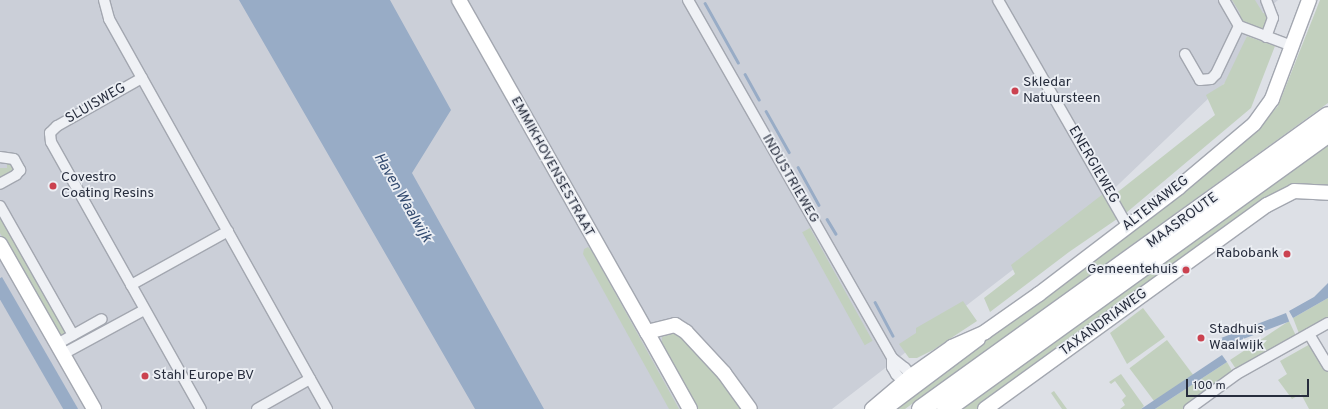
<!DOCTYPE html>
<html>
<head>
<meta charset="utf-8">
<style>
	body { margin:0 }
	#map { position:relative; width:1328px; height:409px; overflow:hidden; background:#dde0e6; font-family:Overpass,sans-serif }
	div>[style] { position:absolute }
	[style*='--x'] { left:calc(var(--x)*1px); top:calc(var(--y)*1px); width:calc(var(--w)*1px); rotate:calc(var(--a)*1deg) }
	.built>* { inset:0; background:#cbcfd8 }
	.green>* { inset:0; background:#c2d0be; transform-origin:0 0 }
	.water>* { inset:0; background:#98acc6; transform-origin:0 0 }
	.stream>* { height:2.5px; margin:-1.25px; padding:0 1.25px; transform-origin:1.25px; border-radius:1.25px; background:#98acc6 }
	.roads { filter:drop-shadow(1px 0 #a3a7b0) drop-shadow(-1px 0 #a3a7b0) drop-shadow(0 1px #a3a7b0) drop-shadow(0 -1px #a3a7b0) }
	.street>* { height:10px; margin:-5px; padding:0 5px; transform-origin:5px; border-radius:5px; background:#eff1f5 }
	.secondary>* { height:14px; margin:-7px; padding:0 7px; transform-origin:7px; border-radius:7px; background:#fff }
	.highway>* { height:18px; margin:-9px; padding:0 9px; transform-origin:9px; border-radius:9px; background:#fff }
	.dots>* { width:11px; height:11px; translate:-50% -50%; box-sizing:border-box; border:2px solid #eceff4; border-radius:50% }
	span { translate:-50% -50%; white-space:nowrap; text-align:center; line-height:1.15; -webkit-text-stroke:3.5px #eceff4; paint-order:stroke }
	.poi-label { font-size:14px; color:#272d3d }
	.left { translate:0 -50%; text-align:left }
	.right { translate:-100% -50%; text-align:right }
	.street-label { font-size:14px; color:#272d3d }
	.water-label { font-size:15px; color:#324a6f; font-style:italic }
	.scale { position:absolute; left:1186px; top:379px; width:123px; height:18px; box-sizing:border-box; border:2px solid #272d3d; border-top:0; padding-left:5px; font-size:12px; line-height:14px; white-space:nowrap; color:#272d3d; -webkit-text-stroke:3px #eceff4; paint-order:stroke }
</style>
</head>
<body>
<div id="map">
	<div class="built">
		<div style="clip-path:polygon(0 0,1278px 0,1251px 24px,1234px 74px,1098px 204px,832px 409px,0 409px)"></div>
	</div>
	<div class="green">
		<div style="clip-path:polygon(1232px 0,1255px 0,1263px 13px,1269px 14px,1266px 29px,1260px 31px,1248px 26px,1239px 17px,1240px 13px)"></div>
		<div style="clip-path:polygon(1320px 0,1328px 0,1328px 103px,905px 409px,891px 409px,1186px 191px,1260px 126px,1278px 106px)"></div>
		<div style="clip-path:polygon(1247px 36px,1275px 46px,1251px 108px,1126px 213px,1114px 195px,1215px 115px,1206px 95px,1224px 84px)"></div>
		<div style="clip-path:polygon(1328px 143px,1328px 187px,1296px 183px,1288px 187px,978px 409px,960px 409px)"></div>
		<div style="clip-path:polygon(7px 161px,15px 170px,0 181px,0 168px,7px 168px)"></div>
		<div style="clip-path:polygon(1103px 194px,1117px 219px,1069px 252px,990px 312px,984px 298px,1015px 274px,1011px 265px)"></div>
		<div style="clip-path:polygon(0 212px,67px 332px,66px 334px,57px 335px,0 233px)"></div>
		<div style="left:810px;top:228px;width:129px;height:9px;rotate:61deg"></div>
		<div style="clip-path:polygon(588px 247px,592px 251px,679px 409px,669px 409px,583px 254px,584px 249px)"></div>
		<div style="clip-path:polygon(1328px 298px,1328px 321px,1300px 336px,1293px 318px)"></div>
		<div style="clip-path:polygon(963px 301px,977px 321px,933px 350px,917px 358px,909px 358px,899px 344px,916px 333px,916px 328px)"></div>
		<div style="clip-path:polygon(1143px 308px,1165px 337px,1127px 364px,1110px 333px)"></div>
		<div style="clip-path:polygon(1289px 321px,1297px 338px,1238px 372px,1230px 360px)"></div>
		<div style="clip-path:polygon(674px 333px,682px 336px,692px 345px,746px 409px,695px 409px,662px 350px,662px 337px)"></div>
		<div style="left:1167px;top:340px;width:44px;height:47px;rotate:53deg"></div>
		<div style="clip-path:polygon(1312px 343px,1328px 370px,1328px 409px,1309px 409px,1301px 394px,1292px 399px,1278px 380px,1287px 374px,1280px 361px)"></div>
		<div style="clip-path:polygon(1227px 362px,1234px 374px,1186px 409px,1155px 409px)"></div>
		<div style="clip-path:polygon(1121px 374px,1144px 406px,1141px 409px,1120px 409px,1125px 405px,1122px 400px,1126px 396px,1115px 381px,1111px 384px,1109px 382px)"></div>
		<div style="clip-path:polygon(1054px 391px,1067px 409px,1062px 409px,1051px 393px)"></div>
	</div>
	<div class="water">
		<div style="clip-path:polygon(239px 0,390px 0,451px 110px,412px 173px,544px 409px,475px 409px)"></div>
		<div style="left:2px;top:277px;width:152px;height:13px;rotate:60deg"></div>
		<div style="clip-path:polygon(1328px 283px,1328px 298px,1293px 318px,1289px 311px,1314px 297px)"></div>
		<div style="left:1286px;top:313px;width:9px;height:73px;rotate:69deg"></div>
		<div style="clip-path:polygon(1222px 355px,1227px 362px,1155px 409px,1141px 409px)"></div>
	</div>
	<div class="stream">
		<div style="--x:705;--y:3;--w:68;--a:60.8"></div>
		<div style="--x:745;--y:74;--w:29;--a:61"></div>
		<div style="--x:766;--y:111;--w:47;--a:60.7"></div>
		<div style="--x:798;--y:167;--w:43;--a:61.1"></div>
		<div style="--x:827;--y:219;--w:17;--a:59"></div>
		<div style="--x:875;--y:302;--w:38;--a:62"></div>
	</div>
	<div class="roads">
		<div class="street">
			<div style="--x:104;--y:0;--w:20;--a:75"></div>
			<div style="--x:109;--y:19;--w:447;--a:60.8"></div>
			<div style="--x:688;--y:0;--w:412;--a:60.3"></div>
			<div style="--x:892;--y:358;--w:9;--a:90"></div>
			<div style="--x:892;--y:367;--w:8;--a:60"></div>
			<div style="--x:896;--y:374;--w:16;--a:47"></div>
			<div style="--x:998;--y:0;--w:262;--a:60.2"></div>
			<div style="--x:1224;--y:0;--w:30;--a:60"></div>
			<div style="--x:1239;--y:26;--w:57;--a:20.7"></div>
			<div style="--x:1266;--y:37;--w:20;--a:-70"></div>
			<div style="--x:1273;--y:18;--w:19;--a:-111"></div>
			<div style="--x:1185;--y:54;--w:30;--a:60"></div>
			<div style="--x:1200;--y:80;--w:11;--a:-5"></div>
			<div style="--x:1211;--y:79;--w:7;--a:-45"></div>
			<div style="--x:1216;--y:74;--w:53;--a:-64.4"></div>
			<div style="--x:142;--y:78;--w:98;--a:150.5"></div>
			<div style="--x:57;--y:126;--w:10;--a:135"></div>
			<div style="--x:50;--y:133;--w:9;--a:84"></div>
			<div style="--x:51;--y:142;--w:306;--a:60.7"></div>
			<div style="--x:0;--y:157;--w:14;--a:8"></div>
			<div style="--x:14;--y:159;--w:13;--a:61"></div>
			<div style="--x:20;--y:170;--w:6;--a:129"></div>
			<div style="--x:16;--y:175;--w:18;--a:151"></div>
			<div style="--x:0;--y:206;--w:148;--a:60.5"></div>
			<div style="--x:131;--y:285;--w:111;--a:-29.1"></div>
			<div style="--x:1309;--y:334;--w:37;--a:59"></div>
			<div style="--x:57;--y:344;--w:51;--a:-29.1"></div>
			<div style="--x:63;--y:354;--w:92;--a:-28.5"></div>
			<div style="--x:892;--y:358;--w:16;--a:38"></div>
			<div style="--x:905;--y:368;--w:10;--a:53"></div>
			<div style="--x:911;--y:376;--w:7;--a:82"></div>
			<div style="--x:257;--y:409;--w:61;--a:-29.5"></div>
			<div style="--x:1189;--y:409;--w:59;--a:-36.1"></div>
			<div style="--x:1237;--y:374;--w:104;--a:-29.3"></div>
		</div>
		<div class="secondary">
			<div style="--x:459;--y:0;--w:382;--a:60.5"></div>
			<div style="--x:0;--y:244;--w:190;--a:60.3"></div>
			<div style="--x:886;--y:408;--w:115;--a:-36.9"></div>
			<div style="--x:690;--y:409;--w:88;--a:-119.2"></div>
			<div style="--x:647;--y:332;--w:29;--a:-14"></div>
			<div style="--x:675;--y:325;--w:13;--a:32"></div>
			<div style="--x:686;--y:332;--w:56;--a:47.2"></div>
			<div style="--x:724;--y:373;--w:44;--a:54.2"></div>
			<div style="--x:872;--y:409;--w:51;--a:-40.2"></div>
			<div style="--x:911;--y:376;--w:50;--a:-35.3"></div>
			<div style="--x:952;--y:347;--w:36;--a:-24"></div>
			<div style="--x:985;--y:332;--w:66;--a:-35.1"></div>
			<div style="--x:1039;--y:294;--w:175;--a:-37.3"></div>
			<div style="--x:1178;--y:188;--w:99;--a:-40.1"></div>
			<div style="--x:1254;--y:124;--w:31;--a:-54"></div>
			<div style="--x:1272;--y:99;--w:106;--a:-69.5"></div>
			<div style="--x:985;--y:409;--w:348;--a:-35.9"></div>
			<div style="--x:1267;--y:205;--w:30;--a:-27"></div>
			<div style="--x:1294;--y:191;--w:34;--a:3"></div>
		</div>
		<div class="highway">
			<div style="--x:921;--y:409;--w:501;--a:-35.75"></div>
			<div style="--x:946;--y:409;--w:471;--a:-35.8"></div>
		</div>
	</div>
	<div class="dots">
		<div style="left:1015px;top:91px;background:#cb4250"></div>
		<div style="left:53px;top:186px;background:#cb4250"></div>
		<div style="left:1287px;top:254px;background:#cb4250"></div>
		<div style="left:1186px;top:270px;background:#cb4250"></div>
		<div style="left:1201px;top:338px;background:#cb4250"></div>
		<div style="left:145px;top:376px;background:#cb4250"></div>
	</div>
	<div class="poi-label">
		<span class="left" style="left:1023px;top:91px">Skledar<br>Natuursteen</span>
		<span class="left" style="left:61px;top:186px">Covestro<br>Coating Resins</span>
		<span class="right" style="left:1279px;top:254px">Rabobank</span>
		<span class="right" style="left:1178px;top:270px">Gemeentehuis</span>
		<span class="left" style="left:1209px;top:338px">Stadhuis<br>Waalwijk</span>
		<span class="left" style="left:153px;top:376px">Stahl Europe BV</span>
	</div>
	<div class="street-label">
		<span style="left:96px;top:104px;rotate:-30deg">SLUISWEG</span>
		<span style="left:1093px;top:165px;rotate:60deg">ENERGIEWEG</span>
		<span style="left:552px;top:167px;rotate:61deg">EMMIKHOVENSESTRAAT</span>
		<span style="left:790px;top:179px;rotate:60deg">INDUSTRIEWEG</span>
		<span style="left:1156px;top:204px;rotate:-38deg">ALTENAWEG</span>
		<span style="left:1183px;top:221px;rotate:-36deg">MAASROUTE</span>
		<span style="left:1104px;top:323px;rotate:-36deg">TAXANDRIAWEG</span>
	</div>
	<div class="water-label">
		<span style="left:402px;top:198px;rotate:60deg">Haven Waalwijk</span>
	</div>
	<div class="scale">100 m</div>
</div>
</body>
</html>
